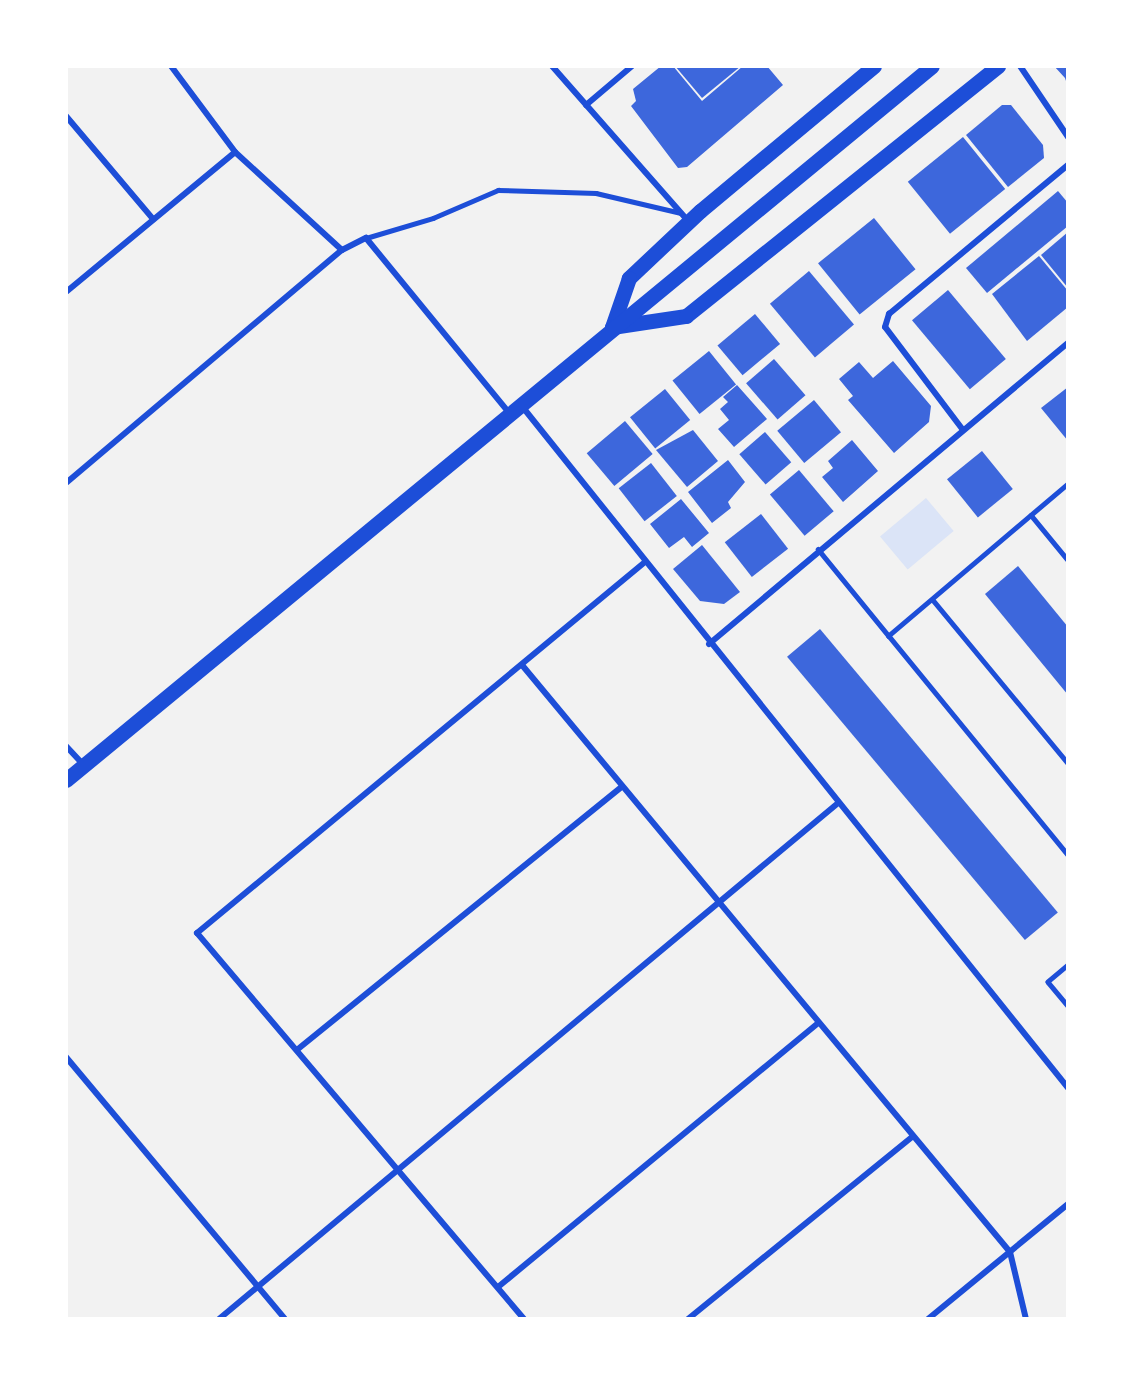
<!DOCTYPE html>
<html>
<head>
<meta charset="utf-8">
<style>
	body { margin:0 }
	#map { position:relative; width:1134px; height:1385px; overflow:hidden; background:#f2f2f2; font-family:"PT Serif",serif }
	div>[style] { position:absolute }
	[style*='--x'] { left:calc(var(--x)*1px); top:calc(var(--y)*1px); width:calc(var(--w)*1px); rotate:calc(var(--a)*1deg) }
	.green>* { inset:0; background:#dbe4f7; transform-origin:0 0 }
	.building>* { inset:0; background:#3d67dc; transform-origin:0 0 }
	.service>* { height:4.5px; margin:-2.25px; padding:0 2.25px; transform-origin:2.25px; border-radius:2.25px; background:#1d4ed8 }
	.minor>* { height:6px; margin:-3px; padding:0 3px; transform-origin:3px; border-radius:3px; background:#1d4ed8 }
	.primary>* { height:15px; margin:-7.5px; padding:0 7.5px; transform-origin:7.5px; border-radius:7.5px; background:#1d4ed8 }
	span { translate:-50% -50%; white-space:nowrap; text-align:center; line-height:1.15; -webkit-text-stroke:4.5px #fff; paint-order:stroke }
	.frame { position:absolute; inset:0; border:68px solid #fff; pointer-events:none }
</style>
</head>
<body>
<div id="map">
	<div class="green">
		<div style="left:926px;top:498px;width:43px;height:60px;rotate:50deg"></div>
	</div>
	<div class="building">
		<div style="clip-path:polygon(661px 66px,673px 66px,702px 101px,743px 66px,767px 66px,783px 85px,687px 167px,678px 168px,631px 106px,636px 101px,633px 89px)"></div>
		<div style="clip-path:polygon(675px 66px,741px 66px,702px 98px)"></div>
		<div style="clip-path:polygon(1054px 66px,1068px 66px,1068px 87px,1065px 78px)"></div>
		<div style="clip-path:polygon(1002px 105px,1011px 105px,1043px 145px,1044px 158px,1008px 187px,966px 135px)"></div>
		<div style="left:963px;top:137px;width:67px;height:71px;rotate:51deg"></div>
		<div style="clip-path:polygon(1058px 191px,1068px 203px,1068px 226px,987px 293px,966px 268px)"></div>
		<div style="left:874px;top:218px;width:66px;height:72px;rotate:51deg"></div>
		<div style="clip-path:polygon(1068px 232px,1068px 288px,1041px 255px)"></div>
		<div style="clip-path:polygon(1039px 256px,1068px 291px,1068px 307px,1027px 341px,992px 294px)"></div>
		<div style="left:809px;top:271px;width:70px;height:51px;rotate:50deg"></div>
		<div style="left:948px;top:290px;width:90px;height:47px;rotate:50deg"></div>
		<div style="left:755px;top:314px;width:39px;height:49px;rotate:50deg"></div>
		<div style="left:709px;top:351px;width:43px;height:47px;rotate:51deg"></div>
		<div style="left:774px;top:359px;width:48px;height:37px;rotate:49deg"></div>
		<div style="clip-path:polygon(893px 361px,931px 406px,929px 422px,894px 453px,848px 400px,853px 396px,839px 379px,859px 362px,873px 378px)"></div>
		<div style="clip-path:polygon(737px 385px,767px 419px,734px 447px,718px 429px,729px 420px,720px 409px,728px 402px,723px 397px)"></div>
		<div style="clip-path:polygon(1068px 387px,1068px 441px,1041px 408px)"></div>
		<div style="left:665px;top:389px;width:40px;height:45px;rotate:51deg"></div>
		<div style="left:814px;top:400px;width:42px;height:48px;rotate:50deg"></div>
		<div style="left:625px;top:421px;width:43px;height:50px;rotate:50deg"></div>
		<div style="clip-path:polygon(693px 430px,718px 461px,687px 487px,656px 450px)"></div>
		<div style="left:765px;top:432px;width:40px;height:34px;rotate:49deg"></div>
		<div style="clip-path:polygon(852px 440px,878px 471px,843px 502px,822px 477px,833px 468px,828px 461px)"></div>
		<div style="left:982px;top:451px;width:49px;height:45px;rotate:51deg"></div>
		<div style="clip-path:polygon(728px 460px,745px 482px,728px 502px,731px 508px,712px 523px,688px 492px)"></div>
		<div style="left:651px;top:463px;width:42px;height:41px;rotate:52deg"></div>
		<div style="left:799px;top:470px;width:54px;height:38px;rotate:50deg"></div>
		<div style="clip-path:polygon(681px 499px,709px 533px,692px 547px,684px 537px,669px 548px,650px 524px)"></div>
		<div style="left:761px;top:514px;width:44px;height:46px;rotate:52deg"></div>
		<div style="clip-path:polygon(702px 545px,740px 592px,724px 604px,700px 601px,673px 569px)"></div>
		<div style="clip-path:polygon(1018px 566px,1068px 627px,1068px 695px,985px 594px)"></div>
		<div style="left:820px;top:629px;width:370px;height:43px;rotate:50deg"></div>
	</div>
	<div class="service">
		<div style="--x:366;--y:238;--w:70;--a:-16.6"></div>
		<div style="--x:433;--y:218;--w:71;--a:-23.3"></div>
		<div style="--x:498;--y:190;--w:98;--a:1.8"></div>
		<div style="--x:596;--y:193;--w:87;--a:13.2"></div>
		<div style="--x:1068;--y:484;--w:235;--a:139.7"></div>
		<div style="--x:889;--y:636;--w:283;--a:50.7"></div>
		<div style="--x:1031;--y:515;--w:58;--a:50.6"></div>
		<div style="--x:818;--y:549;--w:112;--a:50.8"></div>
		<div style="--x:933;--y:600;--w:212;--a:50.4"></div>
		<div style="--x:1068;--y:965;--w:26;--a:140"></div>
		<div style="--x:1048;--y:982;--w:31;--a:50"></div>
	</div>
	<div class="minor">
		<div style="--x:171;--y:66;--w:107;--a:53.3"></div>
		<div style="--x:235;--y:152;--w:145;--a:42.5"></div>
		<div style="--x:342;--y:250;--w:27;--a:-27"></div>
		<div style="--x:366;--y:238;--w:226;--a:50.7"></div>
		<div style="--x:552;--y:66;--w:206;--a:48.7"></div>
		<div style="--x:1020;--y:66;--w:86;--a:55.9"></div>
		<div style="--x:586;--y:105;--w:60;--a:-40.3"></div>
		<div style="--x:66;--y:116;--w:135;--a:49.8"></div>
		<div style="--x:66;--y:292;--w:219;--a:-39.6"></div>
		<div style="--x:521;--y:405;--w:875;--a:51.31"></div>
		<div style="--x:963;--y:430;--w:129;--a:-127.1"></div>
		<div style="--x:885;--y:327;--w:14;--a:-73"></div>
		<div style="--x:889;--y:314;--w:233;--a:-39.8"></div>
		<div style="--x:66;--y:483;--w:361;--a:-40.2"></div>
		<div style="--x:709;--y:644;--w:468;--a:-40"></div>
		<div style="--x:522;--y:665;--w:763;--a:50.26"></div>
		<div style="--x:1010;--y:1252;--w:69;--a:76.6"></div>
		<div style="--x:66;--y:746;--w:26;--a:47"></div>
		<div style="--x:298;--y:1049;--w:416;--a:-39"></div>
		<div style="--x:66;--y:1057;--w:341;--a:50.1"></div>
		<div style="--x:498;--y:1287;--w:413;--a:-39.5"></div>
		<div style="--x:219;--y:1319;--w:804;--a:-39.81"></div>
		<div style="--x:524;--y:1319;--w:506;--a:-130.27"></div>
		<div style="--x:197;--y:933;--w:582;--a:-39.63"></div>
		<div style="--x:688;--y:1319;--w:289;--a:-39.1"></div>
		<div style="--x:928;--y:1319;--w:181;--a:-39.4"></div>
	</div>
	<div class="primary">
		<div style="--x:874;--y:66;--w:226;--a:140.2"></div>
		<div style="--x:700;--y:211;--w:98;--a:136.7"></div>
		<div style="--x:629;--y:278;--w:52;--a:109.1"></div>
		<div style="--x:612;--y:327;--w:75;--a:-8.5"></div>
		<div style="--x:686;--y:316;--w:400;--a:-38.7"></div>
		<div style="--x:66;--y:780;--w:1122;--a:-39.5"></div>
	</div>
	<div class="frame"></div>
</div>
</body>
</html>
